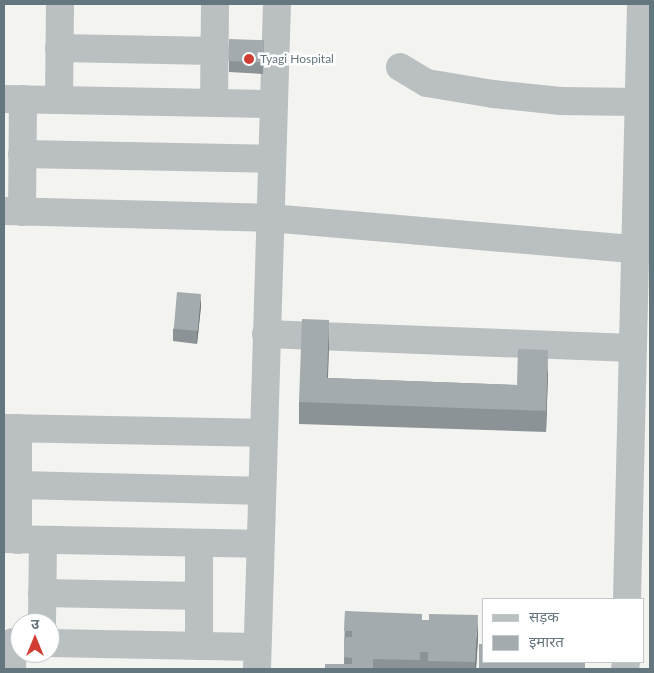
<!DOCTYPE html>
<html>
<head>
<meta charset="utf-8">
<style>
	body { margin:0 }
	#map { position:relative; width:654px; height:673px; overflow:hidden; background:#f3f3f0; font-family:Lato,"Noto Sans Devanagari",sans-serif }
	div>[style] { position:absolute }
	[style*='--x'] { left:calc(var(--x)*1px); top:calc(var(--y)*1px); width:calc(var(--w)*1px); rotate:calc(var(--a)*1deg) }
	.minor>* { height:28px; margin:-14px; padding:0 14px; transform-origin:14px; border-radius:14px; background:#babfc1 }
	.wall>* { inset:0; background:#8c9396 }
	.shaded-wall>* { inset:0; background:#72787a }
	.building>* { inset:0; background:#a3abae; transform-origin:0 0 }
	.dots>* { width:14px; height:14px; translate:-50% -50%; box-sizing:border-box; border:2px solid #fff; border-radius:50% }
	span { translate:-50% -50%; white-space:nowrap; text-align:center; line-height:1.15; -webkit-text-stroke:5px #fff; paint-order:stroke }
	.poi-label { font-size:12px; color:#65777e }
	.left { translate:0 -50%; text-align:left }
	.frame { position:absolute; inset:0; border:5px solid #65777e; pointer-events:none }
	.legend { position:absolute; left:482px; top:598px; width:162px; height:65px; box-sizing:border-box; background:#fff; border:1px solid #c1c9cb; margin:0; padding:6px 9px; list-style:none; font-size:15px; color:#65777e }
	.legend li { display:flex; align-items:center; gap:10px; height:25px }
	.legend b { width:25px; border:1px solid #c1c9cb }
	.north { position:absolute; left:10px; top:613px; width:50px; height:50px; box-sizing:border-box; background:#fff; border:1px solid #c1c9cb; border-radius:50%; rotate:0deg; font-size:14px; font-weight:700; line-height:20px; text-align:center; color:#65777e }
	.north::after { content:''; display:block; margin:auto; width:18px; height:22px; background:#d13d32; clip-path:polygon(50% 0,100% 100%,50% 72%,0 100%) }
</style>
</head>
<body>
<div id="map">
	<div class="minor">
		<div style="--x:59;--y:48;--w:156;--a:1.1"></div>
		<div style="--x:400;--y:67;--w:31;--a:31"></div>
		<div style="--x:427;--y:83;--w:67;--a:9.5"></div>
		<div style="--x:493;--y:94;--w:68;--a:5.9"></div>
		<div style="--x:561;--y:101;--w:78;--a:0.7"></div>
		<div style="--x:4;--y:99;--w:270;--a:1.1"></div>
		<div style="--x:59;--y:100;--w:96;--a:-89.4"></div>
		<div style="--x:214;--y:103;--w:99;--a:-89.4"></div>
		<div style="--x:22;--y:154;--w:250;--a:1.1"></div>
		<div style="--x:4;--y:211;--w:266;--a:1.5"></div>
		<div style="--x:270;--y:218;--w:366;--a:4.9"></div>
		<div style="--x:22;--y:212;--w:113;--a:-89.5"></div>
		<div style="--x:266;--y:334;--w:367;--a:2.2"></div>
		<div style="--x:4;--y:428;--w:259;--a:1.1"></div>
		<div style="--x:18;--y:428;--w:112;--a:90"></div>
		<div style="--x:18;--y:485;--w:243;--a:1.4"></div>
		<div style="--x:4;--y:539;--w:255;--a:1.1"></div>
		<div style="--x:199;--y:543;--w:103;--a:90"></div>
		<div style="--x:42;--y:593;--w:157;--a:1.1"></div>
		<div style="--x:627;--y:599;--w:595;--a:-88.65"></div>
		<div style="--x:42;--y:623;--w:83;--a:-89.3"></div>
		<div style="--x:50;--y:643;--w:207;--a:1.1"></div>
		<div style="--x:12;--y:669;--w:27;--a:-88"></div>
		<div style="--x:257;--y:669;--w:665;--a:-88.28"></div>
		<div style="--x:625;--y:669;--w:7;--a:-82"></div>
	</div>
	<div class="wall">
		<div style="clip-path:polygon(264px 40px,263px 74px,229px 72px,229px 61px)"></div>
		<div style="clip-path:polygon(201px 306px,197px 344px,173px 341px,173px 329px)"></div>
		<div style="clip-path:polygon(329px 342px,328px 378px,517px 385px,548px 372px,546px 432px,299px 424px,299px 402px)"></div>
		<div style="clip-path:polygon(345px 611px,422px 620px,478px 637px,476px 669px,325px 669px,344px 664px)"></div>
	</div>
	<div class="shaded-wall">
		<div style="clip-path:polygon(201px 294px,201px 306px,197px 344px,197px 332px)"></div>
		<div style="clip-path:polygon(329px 320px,329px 342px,327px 400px,327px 378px)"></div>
		<div style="clip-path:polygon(548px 350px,548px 372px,546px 432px,546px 411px)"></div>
		<div style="clip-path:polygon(478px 615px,478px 637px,476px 669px,475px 669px)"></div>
	</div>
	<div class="building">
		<div style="left:229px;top:39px;width:35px;height:22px;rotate:2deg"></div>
		<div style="left:177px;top:292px;width:24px;height:37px;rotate:5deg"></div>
		<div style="clip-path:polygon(302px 319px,329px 320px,327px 378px,517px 385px,518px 349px,548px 350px,546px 411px,299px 402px)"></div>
		<div style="clip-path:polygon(345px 611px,422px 614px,422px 620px,429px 620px,429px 614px,478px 615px,475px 662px,428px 661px,428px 652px,420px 652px,420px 660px,373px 659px,373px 669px,325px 669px,325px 664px,352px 664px,352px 658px,344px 657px,344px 637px,352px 637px,352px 631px,344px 631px)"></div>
		<div style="clip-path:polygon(479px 644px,483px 644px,483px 662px,585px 662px,585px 669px,479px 669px)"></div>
	</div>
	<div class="dots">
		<div style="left:249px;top:59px;background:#d13d32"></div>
	</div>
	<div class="poi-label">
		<span class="left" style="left:260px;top:59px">Tyagi Hospital</span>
	</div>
	<div class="frame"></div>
	<ul class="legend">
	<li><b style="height:6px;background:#babfc1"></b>सड़क</li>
	<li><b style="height:14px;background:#a3abae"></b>इमारत</li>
	</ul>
	<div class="north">उ</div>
</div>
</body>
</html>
